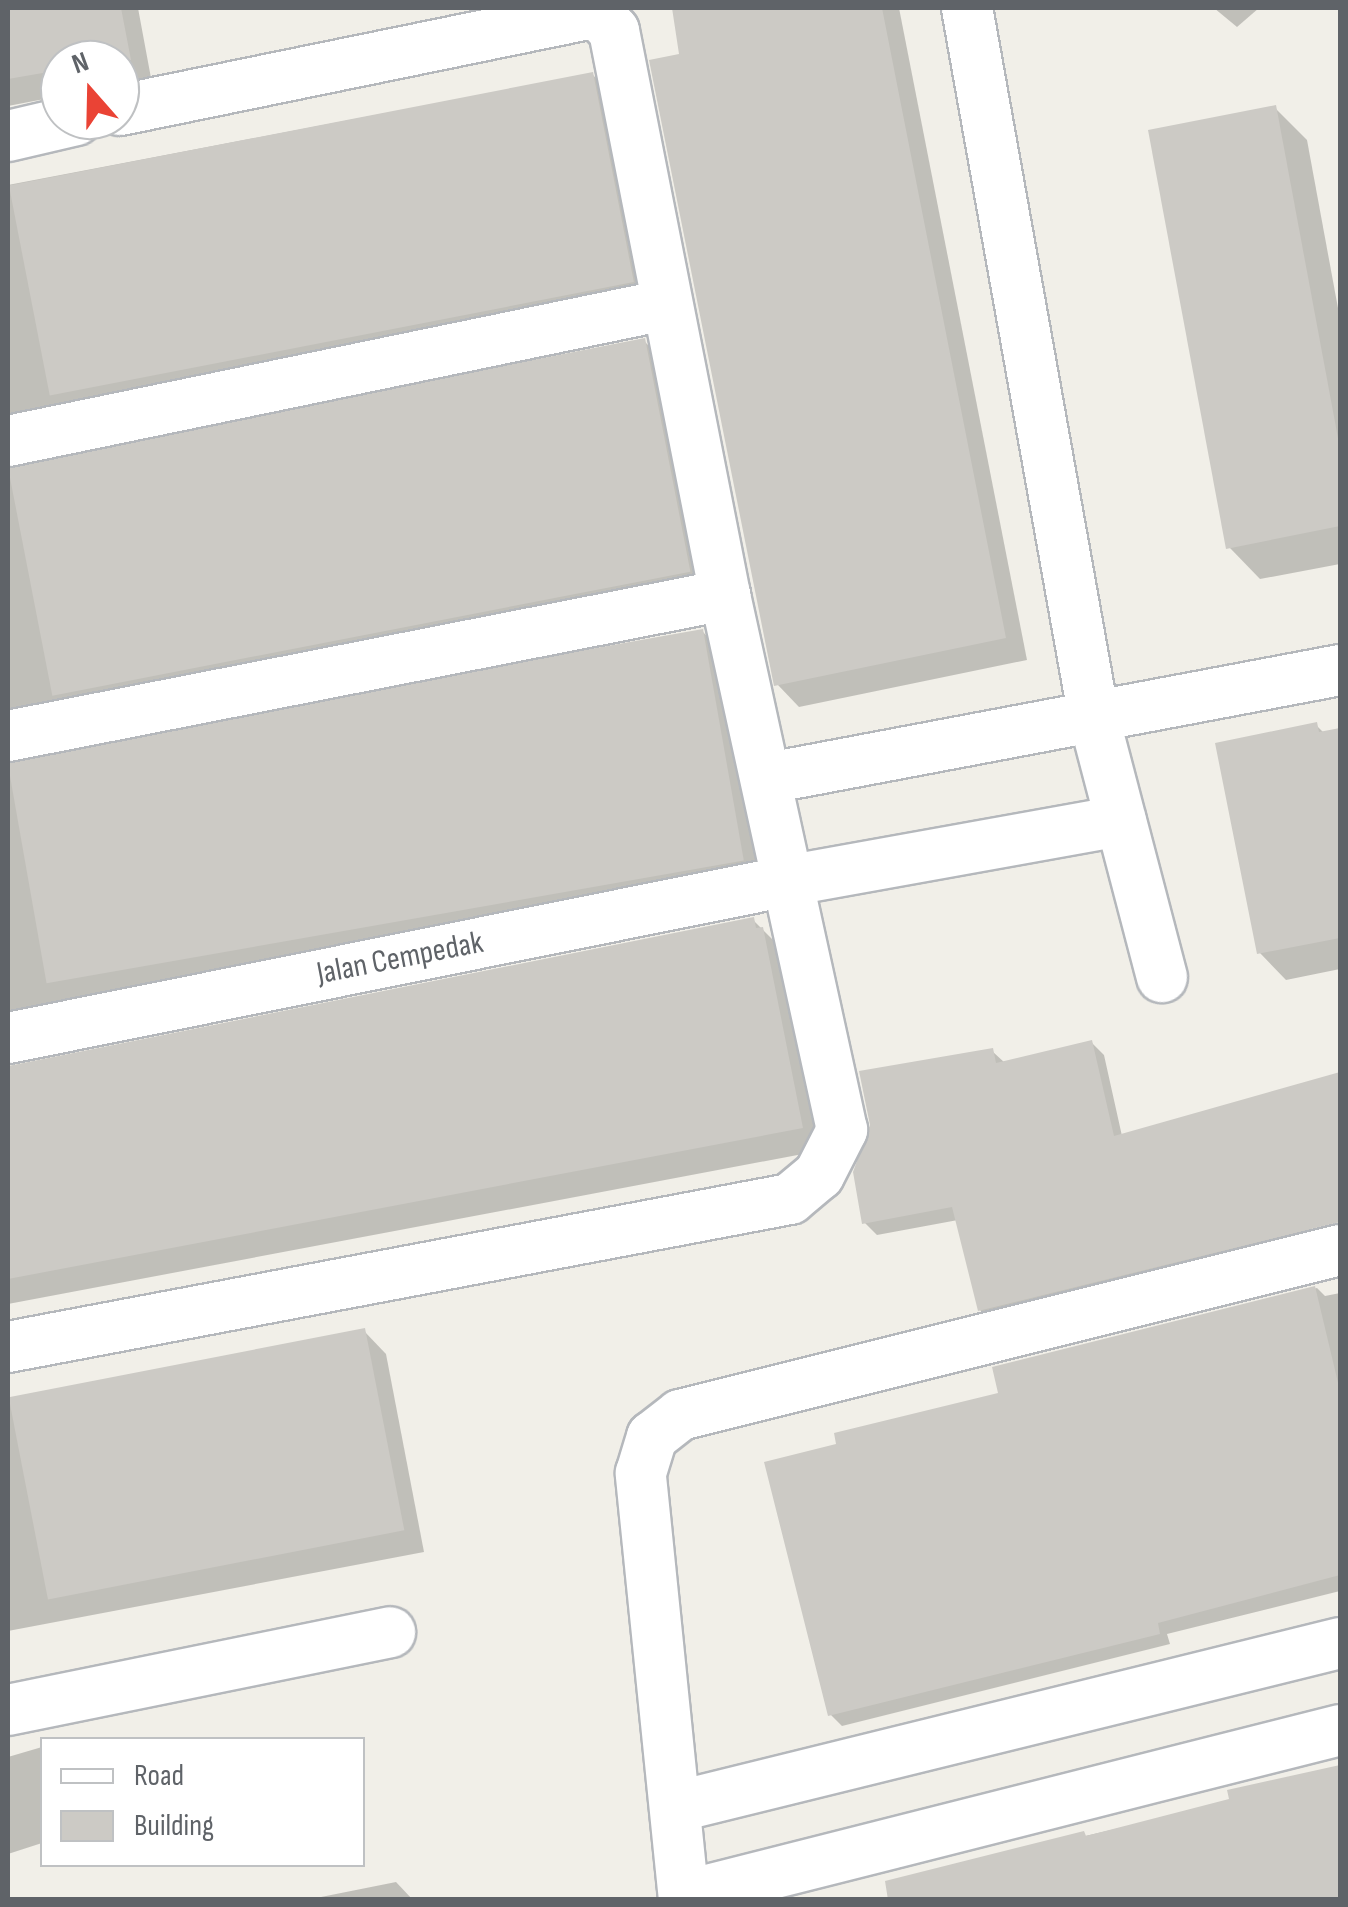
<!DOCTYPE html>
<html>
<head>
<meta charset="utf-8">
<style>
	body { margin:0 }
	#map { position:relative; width:1348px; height:1907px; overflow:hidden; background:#f1efe8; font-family:"Sofia Sans Condensed",sans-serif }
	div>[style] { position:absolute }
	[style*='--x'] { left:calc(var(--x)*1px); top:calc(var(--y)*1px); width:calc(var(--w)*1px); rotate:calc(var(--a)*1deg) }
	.shadow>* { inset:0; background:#0003 }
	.building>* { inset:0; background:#cccac5; transform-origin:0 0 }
	.roads { filter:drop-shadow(2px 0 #b5b8bc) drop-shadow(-2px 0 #b5b8bc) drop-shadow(0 2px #b5b8bc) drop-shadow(0 -2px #b5b8bc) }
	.street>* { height:50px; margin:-25px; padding:0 25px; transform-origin:25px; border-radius:25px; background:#fff }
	span { translate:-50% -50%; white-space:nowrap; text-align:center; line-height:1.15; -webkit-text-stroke:9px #fff; paint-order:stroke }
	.street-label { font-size:32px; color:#5f6368 }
	.frame { position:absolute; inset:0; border:10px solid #5f6368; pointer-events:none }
	.legend { position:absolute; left:40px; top:1737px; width:325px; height:130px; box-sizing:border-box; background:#fff; border:2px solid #bfc1c3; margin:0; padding:12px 18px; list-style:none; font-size:30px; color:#5f6368 }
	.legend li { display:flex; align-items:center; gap:20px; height:50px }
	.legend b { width:50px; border:2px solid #bfc1c3 }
	.north { position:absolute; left:40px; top:40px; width:100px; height:100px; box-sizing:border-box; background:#fff; border:2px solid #bfc1c3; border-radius:50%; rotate:340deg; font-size:28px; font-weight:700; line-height:40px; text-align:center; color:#5f6368 }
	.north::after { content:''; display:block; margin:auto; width:35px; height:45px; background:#ea4335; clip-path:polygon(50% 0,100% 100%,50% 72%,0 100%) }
</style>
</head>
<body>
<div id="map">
	<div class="shadow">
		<div style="clip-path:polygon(8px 8px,138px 8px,151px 78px,120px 84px,120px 60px,60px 60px,60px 96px,8px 106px)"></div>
		<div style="clip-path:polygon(675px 8px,899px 8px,1027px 660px,799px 707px,777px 684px)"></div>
		<div style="clip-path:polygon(1214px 8px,1259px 8px,1237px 27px)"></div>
		<div style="clip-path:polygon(592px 74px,614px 97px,655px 304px,8px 450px,8px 185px)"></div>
		<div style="clip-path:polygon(1275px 108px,1307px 140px,1340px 319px,1340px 564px,1260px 579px,1229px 547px)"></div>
		<div style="clip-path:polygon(644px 341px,667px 364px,712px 594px,8px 745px,8px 470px)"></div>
		<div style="clip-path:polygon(702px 631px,724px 654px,764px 882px,8px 1046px,8px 765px)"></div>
		<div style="clip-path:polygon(1316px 725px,1325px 734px,1340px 731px,1340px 969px,1286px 980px,1260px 953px)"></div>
		<div style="clip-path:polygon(753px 920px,785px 952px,824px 1150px,8px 1304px,8px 1068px)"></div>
		<div style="clip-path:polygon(1091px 1042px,1104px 1055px,1122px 1136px,1340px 1074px,1340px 1200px,1306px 1209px,1314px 1242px,992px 1322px,980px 1310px,958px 1220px,877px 1235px,865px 1223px,992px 1051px,1005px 1063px)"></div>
		<div style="clip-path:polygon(1317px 1288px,1325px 1296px,1340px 1293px,1340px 1591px,1167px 1634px,1170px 1644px,842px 1726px,831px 1715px,840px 1446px,1001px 1394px,995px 1369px)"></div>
		<div style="clip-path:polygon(364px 1331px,386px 1354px,424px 1552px,8px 1631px,8px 1399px)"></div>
		<div style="clip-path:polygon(42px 1747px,42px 1843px,8px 1854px,8px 1757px)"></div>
		<div style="clip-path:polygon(1340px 1777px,1340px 1900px,962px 1900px,955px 1866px)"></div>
		<div style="clip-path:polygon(396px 1882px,413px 1900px,306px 1900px)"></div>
	</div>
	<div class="building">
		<div style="clip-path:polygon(8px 8px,121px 8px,131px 60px,60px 60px,60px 70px,8px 79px)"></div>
		<div style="clip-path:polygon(672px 8px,882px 8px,1006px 638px,774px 686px,649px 60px,679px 54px)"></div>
		<div style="left:593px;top:72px;width:214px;height:595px;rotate:79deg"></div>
		<div style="clip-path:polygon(1276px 105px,1340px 449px,1340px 526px,1226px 549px,1148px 130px)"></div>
		<div style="left:645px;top:338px;width:238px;height:650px;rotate:79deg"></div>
		<div style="left:703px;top:629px;width:235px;height:708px;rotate:80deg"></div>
		<div style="clip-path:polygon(1317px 722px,1319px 732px,1340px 728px,1340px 938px,1257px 954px,1215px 743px)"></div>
		<div style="clip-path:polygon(754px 917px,756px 928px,763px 927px,803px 1128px,8px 1279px,8px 1066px)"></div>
		<div style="clip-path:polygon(1092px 1040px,1114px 1136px,1340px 1072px,1340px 1222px,978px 1311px,952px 1207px,862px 1224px,853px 1172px,870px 1125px,859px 1071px,993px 1048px,996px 1063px)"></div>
		<div style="clip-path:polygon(1315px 1286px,1340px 1391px,1340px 1575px,1158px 1623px,1160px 1634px,828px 1716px,764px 1462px,836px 1444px,834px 1433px,998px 1393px,992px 1367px)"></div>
		<div style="left:365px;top:1328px;width:206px;height:363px;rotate:79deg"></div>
		<div style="clip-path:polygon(1340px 1765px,1340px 1900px,888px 1900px,885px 1881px,1084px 1831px,1086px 1836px,1229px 1799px,1227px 1790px)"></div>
	</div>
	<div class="roads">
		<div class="street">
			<div style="--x:967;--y:8;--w:721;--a:79.86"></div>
			<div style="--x:1094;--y:718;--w:268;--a:75.3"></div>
			<div style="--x:8;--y:136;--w:70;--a:-13.2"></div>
			<div style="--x:8;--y:441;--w:671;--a:-11.7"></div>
			<div style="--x:8;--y:736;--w:731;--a:-11.13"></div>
			<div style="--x:769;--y:778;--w:581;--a:-10.71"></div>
			<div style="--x:8;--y:1038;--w:800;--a:-11.39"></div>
			<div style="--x:792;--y:880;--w:334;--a:-10.2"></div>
			<div style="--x:8;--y:1347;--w:796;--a:-10.72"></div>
			<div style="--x:790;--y:1199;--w:38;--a:-40"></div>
			<div style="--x:819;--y:1175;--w:51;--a:-62.9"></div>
			<div style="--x:842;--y:1130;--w:548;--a:-102.34"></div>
			<div style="--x:725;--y:595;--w:575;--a:-101.13"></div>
			<div style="--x:614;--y:31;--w:21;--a:-133"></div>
			<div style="--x:600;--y:16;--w:12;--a:-171"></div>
			<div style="--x:588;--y:14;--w:478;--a:168.4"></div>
			<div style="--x:8;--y:1710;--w:390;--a:-11.5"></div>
			<div style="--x:675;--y:1807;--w:685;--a:-13.85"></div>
			<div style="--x:684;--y:1896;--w:677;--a:-14.2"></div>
			<div style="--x:684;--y:1900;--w:429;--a:-95.8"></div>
			<div style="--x:641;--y:1473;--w:38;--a:-73"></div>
			<div style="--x:652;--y:1437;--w:36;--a:-38"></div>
			<div style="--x:680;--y:1415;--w:680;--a:-14.04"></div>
		</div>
	</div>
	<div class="street-label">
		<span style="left:400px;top:959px;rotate:-11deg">Jalan Cempedak</span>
	</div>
	<div class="frame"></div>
	<ul class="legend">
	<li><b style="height:12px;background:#fff"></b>Road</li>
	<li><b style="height:28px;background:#cccac5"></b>Building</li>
	</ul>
	<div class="north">N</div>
</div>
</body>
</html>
